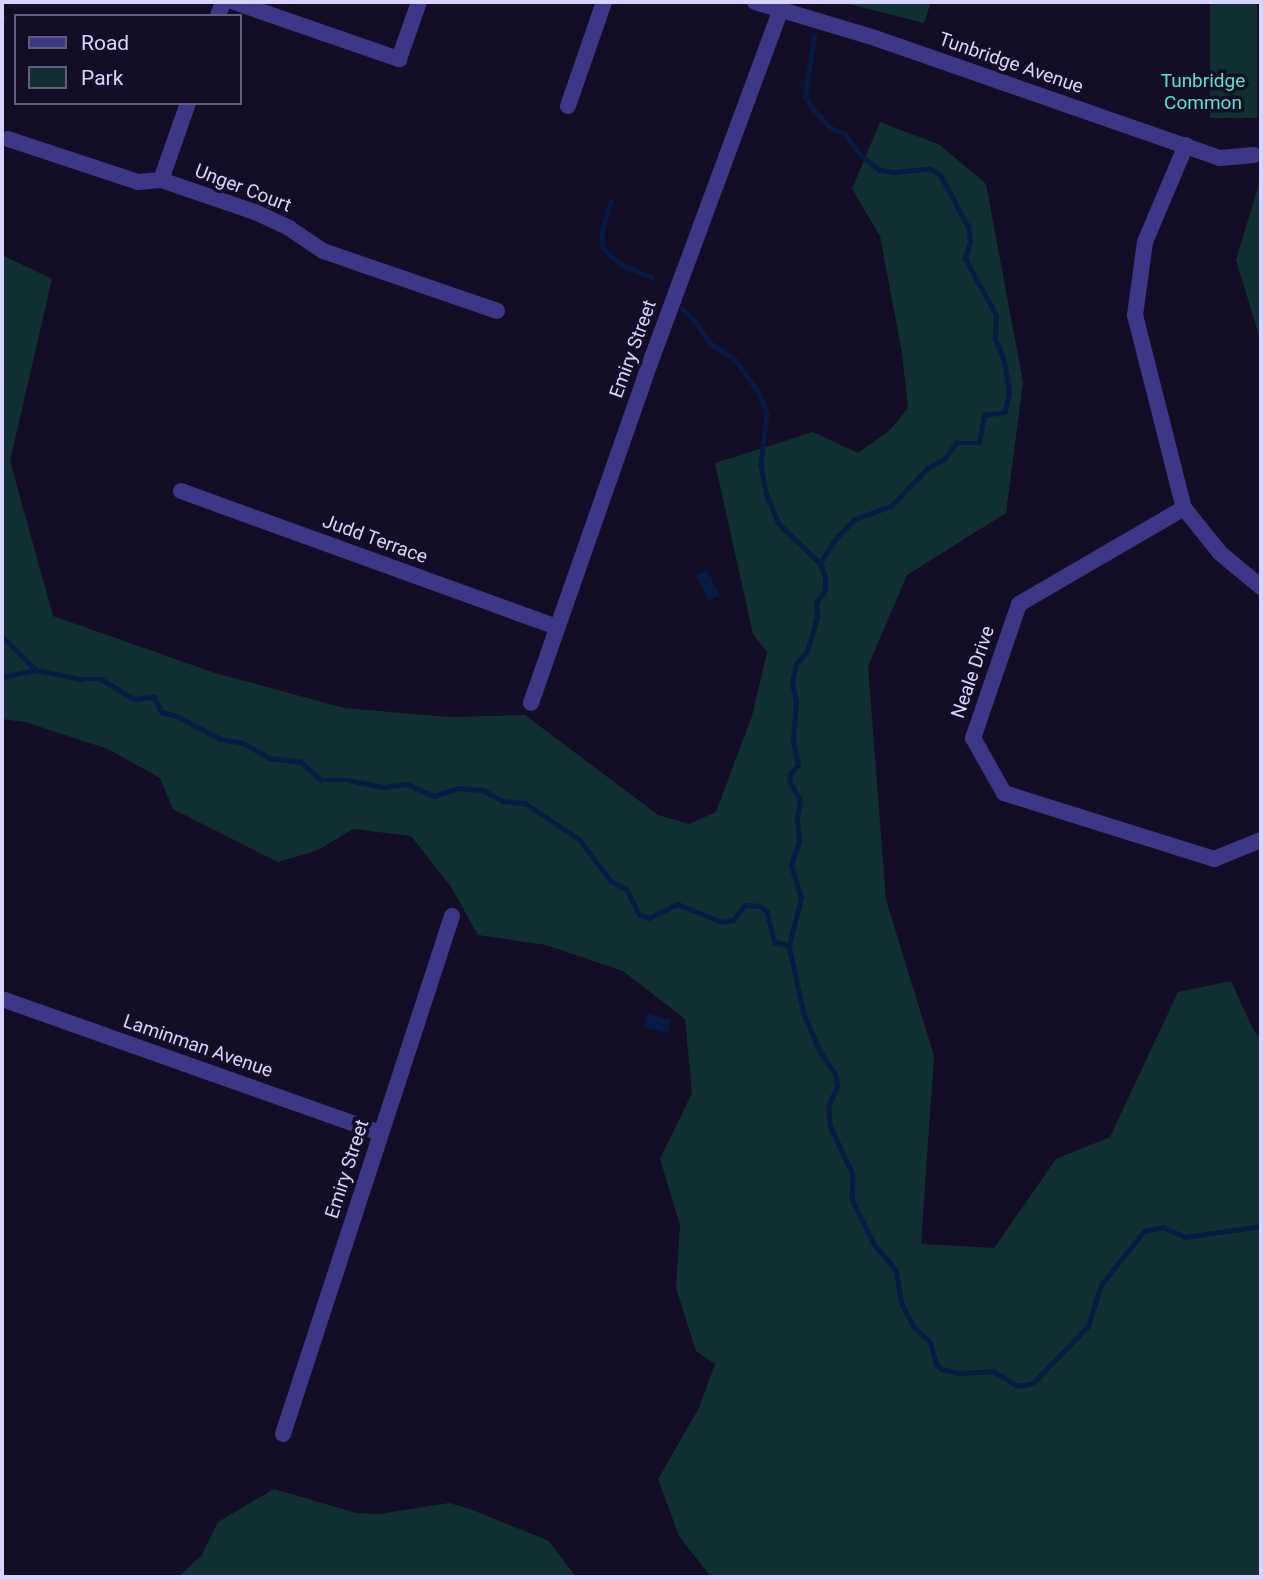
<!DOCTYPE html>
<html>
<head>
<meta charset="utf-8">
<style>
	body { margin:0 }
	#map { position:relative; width:1263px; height:1579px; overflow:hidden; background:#130e26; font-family:Roboto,sans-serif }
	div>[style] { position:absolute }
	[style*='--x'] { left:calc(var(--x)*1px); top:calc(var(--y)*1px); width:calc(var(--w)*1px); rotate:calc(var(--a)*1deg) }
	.green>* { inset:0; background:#113031; transform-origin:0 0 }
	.water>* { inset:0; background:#081b45; transform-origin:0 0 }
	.stream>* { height:4.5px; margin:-2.25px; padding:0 2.25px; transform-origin:2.25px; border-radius:2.25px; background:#081b45 }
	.minor>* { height:16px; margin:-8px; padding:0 8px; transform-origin:8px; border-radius:8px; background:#3e3787 }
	span { translate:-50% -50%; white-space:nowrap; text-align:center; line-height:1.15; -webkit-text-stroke:7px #130e26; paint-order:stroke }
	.street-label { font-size:19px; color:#dbd3ff }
	.park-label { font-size:19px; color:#59e5c9 }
	.frame { position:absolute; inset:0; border:4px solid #dbd3ff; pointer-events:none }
	.legend { position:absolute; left:14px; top:14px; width:228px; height:91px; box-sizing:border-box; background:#130e26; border:2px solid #635d7d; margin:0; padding:9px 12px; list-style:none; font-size:21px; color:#dbd3ff }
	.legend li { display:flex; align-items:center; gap:14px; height:35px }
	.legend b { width:35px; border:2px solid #635d7d }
</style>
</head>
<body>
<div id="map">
	<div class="green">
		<div style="clip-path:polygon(841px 2px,931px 2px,924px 23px)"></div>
		<div style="left:1210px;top:2px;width:47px;height:116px"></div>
		<div style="clip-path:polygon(880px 122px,940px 145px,986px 184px,1023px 382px,1006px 513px,907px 575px,868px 666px,886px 900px,934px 1056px,921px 1244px,994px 1248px,1056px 1159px,1110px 1137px,1178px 992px,1231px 981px,1252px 1027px,1261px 1040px,1261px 1577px,711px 1577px,679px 1536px,658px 1479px,699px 1408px,715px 1364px,696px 1351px,676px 1288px,680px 1225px,660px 1159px,692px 1093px,685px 1019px,623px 971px,546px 945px,478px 935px,451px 887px,411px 836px,353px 829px,318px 850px,278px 862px,173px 809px,160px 778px,108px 749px,25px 722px,2px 719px,2px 255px,52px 279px,10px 461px,53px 616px,215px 673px,344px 708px,450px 717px,525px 715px,658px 815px,689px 824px,716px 812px,752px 716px,767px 652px,753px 634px,715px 463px,813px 432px,858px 453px,890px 430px,908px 408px,902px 353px,880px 236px,852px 189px)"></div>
		<div style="clip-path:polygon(1261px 177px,1261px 342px,1236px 260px)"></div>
		<div style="clip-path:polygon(274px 1489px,356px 1513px,379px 1514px,449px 1503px,470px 1509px,549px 1541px,576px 1577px,178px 1577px,201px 1556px,218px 1522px)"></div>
	</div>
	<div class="water">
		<div style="left:707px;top:570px;width:28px;height:12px;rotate:63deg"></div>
		<div style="left:647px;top:1013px;width:25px;height:14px;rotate:16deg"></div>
	</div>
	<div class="stream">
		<div style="--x:2;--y:18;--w:3;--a:0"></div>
		<div style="--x:611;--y:201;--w:33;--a:106"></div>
		<div style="--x:602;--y:233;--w:15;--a:86"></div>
		<div style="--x:603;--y:248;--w:23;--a:43"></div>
		<div style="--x:620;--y:264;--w:34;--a:23"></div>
		<div style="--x:682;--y:309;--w:18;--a:43"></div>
		<div style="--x:695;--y:321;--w:27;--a:56"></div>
		<div style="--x:710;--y:343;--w:30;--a:33"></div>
		<div style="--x:735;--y:359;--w:42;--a:54.8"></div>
		<div style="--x:759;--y:393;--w:22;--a:68"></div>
		<div style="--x:767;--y:413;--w:51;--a:96.7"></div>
		<div style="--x:761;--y:464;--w:29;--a:80"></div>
		<div style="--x:766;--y:493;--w:34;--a:67"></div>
		<div style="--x:779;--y:524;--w:57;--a:43.6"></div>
		<div style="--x:2;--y:636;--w:48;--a:45"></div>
		<div style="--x:36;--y:670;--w:46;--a:11.3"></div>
		<div style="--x:81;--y:679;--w:20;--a:0"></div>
		<div style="--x:101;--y:679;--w:39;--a:31"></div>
		<div style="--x:134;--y:699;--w:20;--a:-6"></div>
		<div style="--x:154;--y:697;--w:17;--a:62"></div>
		<div style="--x:162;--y:712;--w:16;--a:15"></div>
		<div style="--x:177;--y:716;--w:49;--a:28.1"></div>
		<div style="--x:220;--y:739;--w:23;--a:10"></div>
		<div style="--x:243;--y:743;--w:31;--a:29"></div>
		<div style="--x:270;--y:758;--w:31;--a:7"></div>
		<div style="--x:301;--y:762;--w:27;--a:42"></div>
		<div style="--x:321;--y:780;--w:27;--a:0"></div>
		<div style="--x:348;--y:780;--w:38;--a:11"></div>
		<div style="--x:385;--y:787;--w:22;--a:-8"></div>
		<div style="--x:407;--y:784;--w:30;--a:24"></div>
		<div style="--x:434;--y:796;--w:25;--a:-18"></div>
		<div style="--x:458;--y:788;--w:25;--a:5"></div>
		<div style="--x:483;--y:790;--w:23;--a:29"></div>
		<div style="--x:503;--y:801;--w:22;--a:5"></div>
		<div style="--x:525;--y:803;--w:66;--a:33.9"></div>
		<div style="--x:580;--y:840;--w:51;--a:52.9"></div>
		<div style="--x:611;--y:881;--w:18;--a:29"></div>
		<div style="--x:627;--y:890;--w:28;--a:63"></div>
		<div style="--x:640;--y:915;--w:9;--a:18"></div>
		<div style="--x:649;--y:918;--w:32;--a:-26"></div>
		<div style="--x:678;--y:904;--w:47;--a:22.7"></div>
		<div style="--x:721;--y:922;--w:12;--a:-9"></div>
		<div style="--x:733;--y:920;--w:19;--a:-51"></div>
		<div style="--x:745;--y:905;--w:15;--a:4"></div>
		<div style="--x:760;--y:906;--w:9;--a:36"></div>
		<div style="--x:767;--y:911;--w:32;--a:76"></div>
		<div style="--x:775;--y:942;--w:14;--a:12"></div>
		<div style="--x:789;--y:945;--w:71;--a:77.7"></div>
		<div style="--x:804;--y:1014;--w:40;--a:66.6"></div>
		<div style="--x:820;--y:1051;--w:27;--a:56"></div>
		<div style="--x:835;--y:1073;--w:13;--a:77"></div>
		<div style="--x:838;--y:1086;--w:21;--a:115"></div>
		<div style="--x:829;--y:1105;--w:20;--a:87"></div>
		<div style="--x:830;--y:1125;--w:55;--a:65.3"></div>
		<div style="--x:853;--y:1175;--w:24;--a:92"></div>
		<div style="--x:852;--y:1199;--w:50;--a:63.9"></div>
		<div style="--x:874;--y:1244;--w:34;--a:50"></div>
		<div style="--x:896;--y:1270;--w:35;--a:80"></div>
		<div style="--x:902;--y:1304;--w:27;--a:62"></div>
		<div style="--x:915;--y:1328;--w:22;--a:43"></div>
		<div style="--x:931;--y:1343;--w:21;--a:76"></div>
		<div style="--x:936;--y:1363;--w:8;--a:45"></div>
		<div style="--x:942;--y:1369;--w:18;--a:13"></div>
		<div style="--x:960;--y:1373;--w:33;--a:-3"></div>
		<div style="--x:993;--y:1371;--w:29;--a:31"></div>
		<div style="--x:1018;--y:1386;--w:15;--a:-11"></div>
		<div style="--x:1033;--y:1383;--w:79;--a:-46"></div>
		<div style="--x:1088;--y:1326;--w:43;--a:-72.4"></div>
		<div style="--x:1101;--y:1285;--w:69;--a:-51.5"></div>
		<div style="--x:1144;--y:1231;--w:19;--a:-12"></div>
		<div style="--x:1163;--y:1227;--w:24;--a:24"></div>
		<div style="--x:1185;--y:1237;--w:77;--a:-8.2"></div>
		<div style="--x:2;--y:677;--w:34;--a:-12"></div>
		<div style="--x:789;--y:945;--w:49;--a:-75.7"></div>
		<div style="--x:801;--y:898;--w:34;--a:-107"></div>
		<div style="--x:791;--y:866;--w:26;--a:-72"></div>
		<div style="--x:799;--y:841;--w:24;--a:-95"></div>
		<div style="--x:797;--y:817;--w:17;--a:-80"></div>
		<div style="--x:800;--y:800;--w:22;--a:-120"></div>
		<div style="--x:789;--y:781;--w:7;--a:-82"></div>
		<div style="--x:790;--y:774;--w:12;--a:-48"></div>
		<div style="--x:798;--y:765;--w:24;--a:-102"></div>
		<div style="--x:793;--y:742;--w:41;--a:-85.8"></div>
		<div style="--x:796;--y:701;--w:18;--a:-103"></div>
		<div style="--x:792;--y:683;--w:19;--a:-78"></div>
		<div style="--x:796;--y:664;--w:17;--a:-50"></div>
		<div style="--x:807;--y:651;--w:17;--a:-73"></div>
		<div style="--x:812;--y:635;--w:20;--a:-75"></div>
		<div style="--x:817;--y:616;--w:14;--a:-94"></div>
		<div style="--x:816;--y:602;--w:15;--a:-53"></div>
		<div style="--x:825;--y:590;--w:13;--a:-90"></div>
		<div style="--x:825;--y:577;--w:15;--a:-110"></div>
		<div style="--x:820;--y:563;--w:31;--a:-57"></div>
		<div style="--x:837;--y:537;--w:25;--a:-45"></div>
		<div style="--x:855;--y:519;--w:38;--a:-20"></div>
		<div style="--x:891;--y:506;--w:52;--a:-45.8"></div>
		<div style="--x:927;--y:469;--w:21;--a:-31"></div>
		<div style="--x:945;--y:458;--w:19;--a:-54"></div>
		<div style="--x:956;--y:443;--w:23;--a:0"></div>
		<div style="--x:979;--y:443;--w:28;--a:-80"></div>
		<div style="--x:984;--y:415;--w:21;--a:-8"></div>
		<div style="--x:1005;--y:412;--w:21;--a:-79"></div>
		<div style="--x:1009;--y:391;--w:34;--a:-100"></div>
		<div style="--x:1003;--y:358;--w:21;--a:-113"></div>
		<div style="--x:995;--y:339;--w:24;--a:-88"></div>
		<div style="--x:996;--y:315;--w:64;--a:-119"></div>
		<div style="--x:965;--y:259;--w:19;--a:-74"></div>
		<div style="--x:970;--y:241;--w:14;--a:-98"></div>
		<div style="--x:968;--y:227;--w:59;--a:-118.3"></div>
		<div style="--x:940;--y:175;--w:12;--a:-149"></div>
		<div style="--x:930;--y:169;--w:36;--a:174"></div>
		<div style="--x:894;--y:173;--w:15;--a:-169"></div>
		<div style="--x:879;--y:170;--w:24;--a:-142"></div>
		<div style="--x:860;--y:155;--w:26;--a:-126"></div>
		<div style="--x:845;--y:134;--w:16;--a:-158"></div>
		<div style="--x:830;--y:128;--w:22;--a:-133"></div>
		<div style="--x:815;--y:112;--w:19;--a:-122"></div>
		<div style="--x:805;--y:96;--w:61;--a:-81.5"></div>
	</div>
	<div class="minor">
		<div style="--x:234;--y:2;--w:175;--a:19.1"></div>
		<div style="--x:399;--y:59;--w:60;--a:-70.7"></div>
		<div style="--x:755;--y:2;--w:125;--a:16.7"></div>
		<div style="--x:875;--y:38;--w:365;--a:19.2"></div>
		<div style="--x:1220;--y:158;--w:34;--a:-5"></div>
		<div style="--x:218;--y:16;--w:15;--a:-70"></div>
		<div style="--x:568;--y:106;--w:110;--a:-70.9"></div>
		<div style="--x:8;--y:139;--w:137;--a:18.3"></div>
		<div style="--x:138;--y:182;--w:23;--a:-5"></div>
		<div style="--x:161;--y:180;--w:99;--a:18.8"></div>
		<div style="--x:255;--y:212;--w:38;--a:25"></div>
		<div style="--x:289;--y:228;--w:41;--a:34.1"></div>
		<div style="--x:323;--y:251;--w:184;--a:19"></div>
		<div style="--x:1186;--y:145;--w:105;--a:112.9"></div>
		<div style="--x:1145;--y:242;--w:74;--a:97.8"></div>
		<div style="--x:1135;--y:315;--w:199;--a:75.8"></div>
		<div style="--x:1184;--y:508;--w:58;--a:51.3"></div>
		<div style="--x:1220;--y:553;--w:53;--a:39.7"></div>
		<div style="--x:161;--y:180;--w:82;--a:-70.7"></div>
		<div style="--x:181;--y:491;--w:399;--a:19.9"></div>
		<div style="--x:1184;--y:508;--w:191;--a:149.8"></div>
		<div style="--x:1019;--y:604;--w:142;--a:108.9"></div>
		<div style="--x:973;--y:738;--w:63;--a:60.6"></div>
		<div style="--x:1004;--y:793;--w:220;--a:17.4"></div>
		<div style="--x:1214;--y:859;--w:51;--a:-22"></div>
		<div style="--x:531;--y:703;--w:349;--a:-70.7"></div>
		<div style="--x:646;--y:374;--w:387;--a:-69.7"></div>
		<div style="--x:2;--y:999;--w:402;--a:19.5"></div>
		<div style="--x:283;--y:1434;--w:545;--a:-71.93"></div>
	</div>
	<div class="street-label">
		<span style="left:1011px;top:63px;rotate:19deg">Tunbridge Avenue</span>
		<span style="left:243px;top:188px;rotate:21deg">Unger Court</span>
		<span style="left:633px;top:349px;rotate:-70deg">Emiry Street</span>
		<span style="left:375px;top:539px;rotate:20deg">Judd Terrace</span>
		<span style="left:973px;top:672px;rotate:-71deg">Neale Drive</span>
		<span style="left:198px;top:1046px;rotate:19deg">Laminman Avenue</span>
		<span style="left:347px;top:1169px;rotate:-72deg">Emiry Street</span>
	</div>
	<div class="park-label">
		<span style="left:1203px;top:92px">Tunbridge<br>Common</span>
	</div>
	<div class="frame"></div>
	<ul class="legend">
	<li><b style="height:9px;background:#3e3787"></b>Road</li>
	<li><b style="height:19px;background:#113031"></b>Park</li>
	</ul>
</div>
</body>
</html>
